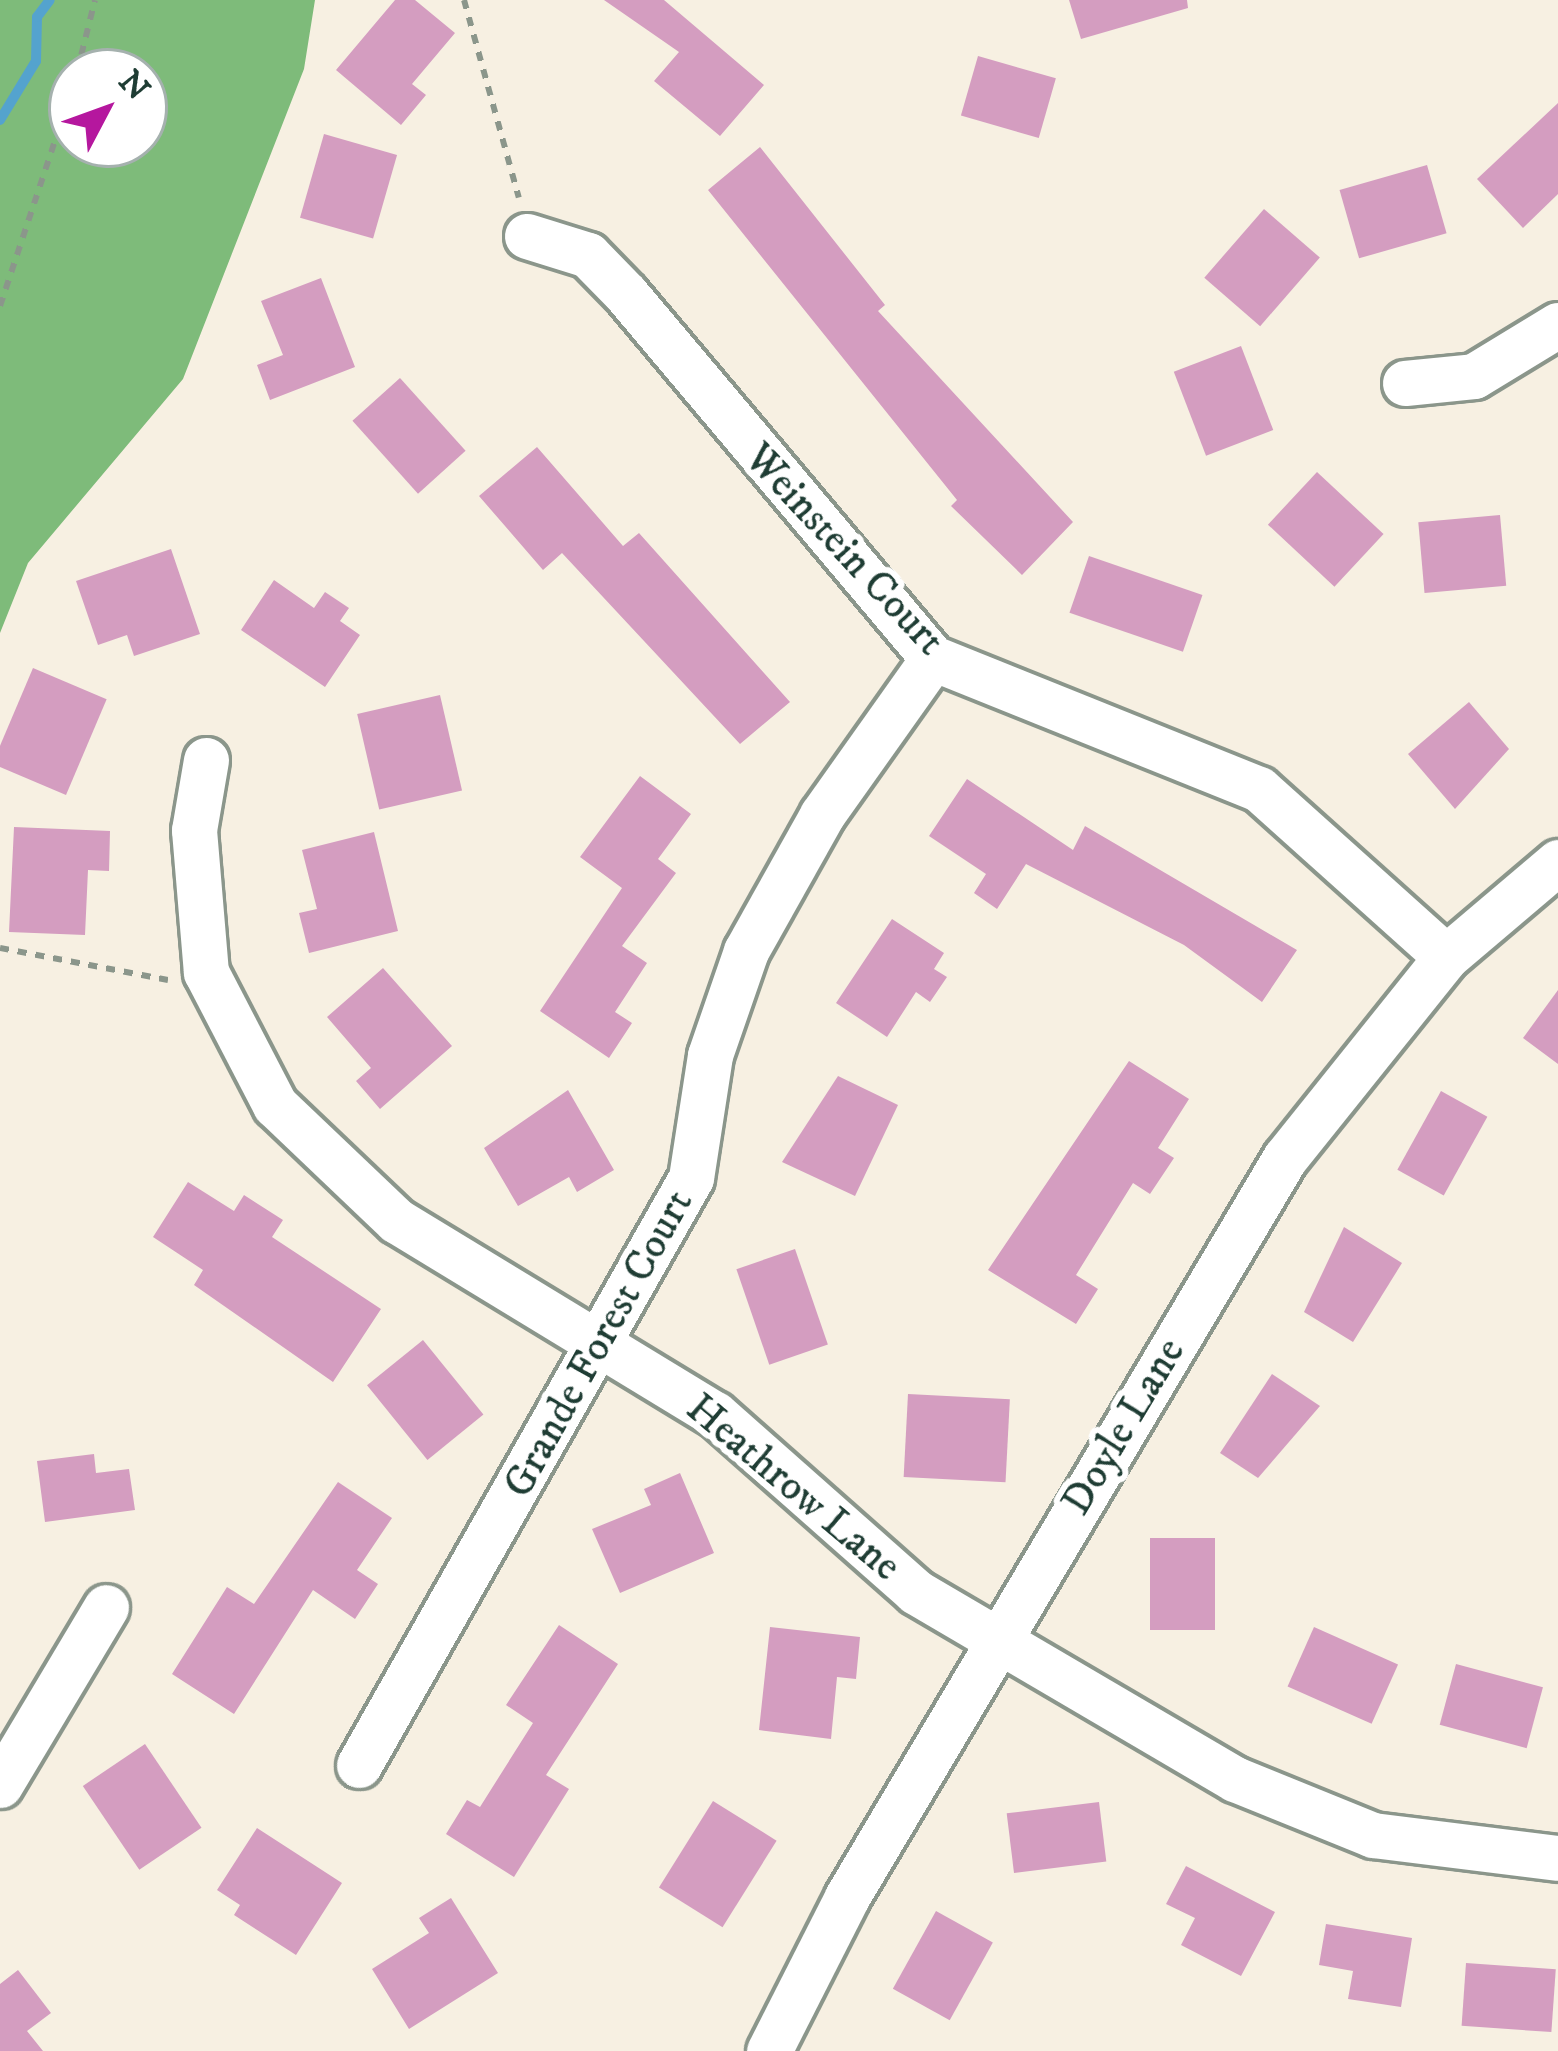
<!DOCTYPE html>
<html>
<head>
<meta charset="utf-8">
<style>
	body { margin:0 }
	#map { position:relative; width:1558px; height:2051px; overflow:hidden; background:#f7f0e2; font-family:"IM FELL DW Pica",serif }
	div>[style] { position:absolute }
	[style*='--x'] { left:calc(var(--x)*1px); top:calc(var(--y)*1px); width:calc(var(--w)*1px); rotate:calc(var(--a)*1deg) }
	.forest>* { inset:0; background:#7ebb7a }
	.stream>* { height:10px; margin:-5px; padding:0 5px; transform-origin:5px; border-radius:5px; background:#54a3ce }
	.building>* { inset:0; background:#d49dc0; transform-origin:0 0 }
	.path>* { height:6px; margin-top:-3px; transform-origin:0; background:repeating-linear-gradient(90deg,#8b968b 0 9px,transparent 0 18px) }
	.roads { filter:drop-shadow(3px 0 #8b968b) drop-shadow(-3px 0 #8b968b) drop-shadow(0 3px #8b968b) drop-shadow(0 -3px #8b968b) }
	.minor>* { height:45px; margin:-22.5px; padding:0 22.5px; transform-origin:22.5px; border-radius:22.5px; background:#fff }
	span { translate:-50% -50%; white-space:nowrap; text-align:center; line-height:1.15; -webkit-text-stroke:12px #fff; paint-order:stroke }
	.street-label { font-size:42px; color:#1f3d34 }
	.north { position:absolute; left:48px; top:48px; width:120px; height:120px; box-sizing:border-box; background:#fff; border:3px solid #a5b1ae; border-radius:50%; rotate:49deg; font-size:33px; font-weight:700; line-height:48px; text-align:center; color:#1f3d34 }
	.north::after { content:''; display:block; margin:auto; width:42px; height:54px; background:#b5179e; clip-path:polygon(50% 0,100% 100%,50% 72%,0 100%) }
</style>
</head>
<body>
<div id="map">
	<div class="forest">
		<div style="clip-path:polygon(evenodd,0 0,315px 0,304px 69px,183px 379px,28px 563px,0 633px,0 0,72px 72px,144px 72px,144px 144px,72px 144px,72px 72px)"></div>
	</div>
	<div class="stream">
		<div style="--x:0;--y:120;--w:69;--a:-58.6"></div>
		<div style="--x:36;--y:61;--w:44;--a:-88.7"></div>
		<div style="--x:37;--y:17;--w:21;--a:-53"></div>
	</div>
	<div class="building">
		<div style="clip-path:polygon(395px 0,415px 0,455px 33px,412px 84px,426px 95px,401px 125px,336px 70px)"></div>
		<div style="clip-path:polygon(604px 0,664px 0,764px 85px,720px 136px,654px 81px,679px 52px)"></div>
		<div style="clip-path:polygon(1069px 0,1187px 0,1188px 8px,1081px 39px)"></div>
		<div style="left:978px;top:56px;width:81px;height:62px;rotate:16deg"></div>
		<div style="clip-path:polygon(1558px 103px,1558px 194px,1523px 228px,1477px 179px)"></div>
		<div style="left:324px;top:134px;width:76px;height:87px;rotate:16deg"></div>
		<div style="clip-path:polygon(760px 147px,885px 305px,878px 311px,1073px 522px,1022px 575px,951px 506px,957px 500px,708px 190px)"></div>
		<div style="left:1427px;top:165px;width:71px;height:91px;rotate:74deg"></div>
		<div style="left:1264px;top:209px;width:74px;height:91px;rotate:41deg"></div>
		<div style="clip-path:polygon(321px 278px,355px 367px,270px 400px,257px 365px,283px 355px,261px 301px)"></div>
		<div style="left:1241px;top:346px;width:90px;height:72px;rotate:69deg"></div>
		<div style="left:400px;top:378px;width:98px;height:64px;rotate:48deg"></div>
		<div style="clip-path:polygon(537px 447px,623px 546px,639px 533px,790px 702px,740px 744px,562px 553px,543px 570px,479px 496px)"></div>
		<div style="left:1317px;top:472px;width:91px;height:72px;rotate:43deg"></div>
		<div style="left:1500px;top:515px;width:71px;height:82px;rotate:85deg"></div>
		<div style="clip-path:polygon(171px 549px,200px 634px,134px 656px,127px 635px,98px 645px,76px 581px)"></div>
		<div style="left:1089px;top:556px;width:120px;height:60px;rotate:19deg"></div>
		<div style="clip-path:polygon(274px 580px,314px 608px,325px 592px,349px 608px,340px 621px,360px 635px,325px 687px,241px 630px)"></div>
		<div style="left:33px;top:668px;width:80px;height:104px;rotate:23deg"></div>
		<div style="left:440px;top:695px;width:98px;height:85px;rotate:77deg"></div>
		<div style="clip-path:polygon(1469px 702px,1509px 749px,1455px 809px,1408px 754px)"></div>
		<div style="clip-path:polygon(640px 776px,691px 814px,658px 859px,676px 873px,622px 946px,647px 963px,615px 1012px,632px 1023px,609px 1058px,540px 1011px,622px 888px,580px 857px)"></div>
		<div style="clip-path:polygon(967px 779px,1073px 850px,1085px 826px,1297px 950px,1262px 1002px,1184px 945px,1026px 864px,997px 909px,974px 893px,986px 874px,929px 836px)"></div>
		<div style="clip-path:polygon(14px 827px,110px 831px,109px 871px,88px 870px,85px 935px,9px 932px)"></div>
		<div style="clip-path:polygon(374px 832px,398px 931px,309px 953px,299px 913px,317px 909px,302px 850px)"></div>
		<div style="clip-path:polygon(892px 919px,944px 953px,934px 969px,947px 977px,930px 1002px,916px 992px,887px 1037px,836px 1003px)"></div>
		<div style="clip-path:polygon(383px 968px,452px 1046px,380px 1109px,356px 1081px,371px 1068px,327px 1017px)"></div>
		<div style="clip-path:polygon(1558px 990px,1558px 1064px,1523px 1038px)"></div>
		<div style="clip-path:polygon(1129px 1061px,1189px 1099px,1158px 1148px,1174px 1158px,1150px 1194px,1133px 1183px,1076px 1275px,1098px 1289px,1076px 1324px,988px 1270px)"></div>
		<div style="clip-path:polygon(838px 1076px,898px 1105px,855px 1196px,782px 1162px)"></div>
		<div style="clip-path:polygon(568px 1090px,614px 1170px,577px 1192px,569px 1177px,518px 1206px,484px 1148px)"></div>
		<div style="left:1441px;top:1091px;width:53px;height:90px;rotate:29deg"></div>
		<div style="clip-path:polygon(188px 1182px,234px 1211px,244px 1195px,283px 1220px,272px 1237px,381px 1309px,333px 1382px,194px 1285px,203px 1270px,153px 1237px)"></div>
		<div style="clip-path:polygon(1344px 1227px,1402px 1263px,1353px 1342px,1304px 1312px)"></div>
		<div style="left:795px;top:1249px;width:101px;height:62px;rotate:71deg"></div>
		<div style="left:423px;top:1340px;width:96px;height:72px;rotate:51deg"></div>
		<div style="clip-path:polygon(1272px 1374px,1320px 1406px,1258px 1478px,1220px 1453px)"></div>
		<div style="left:908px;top:1394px;width:102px;height:83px;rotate:3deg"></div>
		<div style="clip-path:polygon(94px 1454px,96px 1473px,129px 1469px,135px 1510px,45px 1522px,37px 1461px)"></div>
		<div style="clip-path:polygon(680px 1473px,714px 1553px,620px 1593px,592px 1529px,651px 1505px,644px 1489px)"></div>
		<div style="clip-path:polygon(338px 1482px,392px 1518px,357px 1570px,378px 1584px,355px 1619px,313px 1590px,234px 1714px,172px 1674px,227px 1587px,254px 1604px)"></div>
		<div style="left:1150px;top:1538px;width:65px;height:92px"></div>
		<div style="clip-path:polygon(559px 1625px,618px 1664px,546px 1775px,569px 1789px,514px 1877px,446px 1834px,467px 1800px,480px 1807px,533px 1723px,506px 1705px)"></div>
		<div style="clip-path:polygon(770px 1627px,860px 1637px,856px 1679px,837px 1677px,831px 1739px,759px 1730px)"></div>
		<div style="left:1314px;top:1627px;width:92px;height:65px;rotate:24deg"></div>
		<div style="left:1456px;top:1664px;width:90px;height:63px;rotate:15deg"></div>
		<div style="left:145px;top:1744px;width:101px;height:75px;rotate:56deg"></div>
		<div style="left:713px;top:1801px;width:75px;height:102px;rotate:32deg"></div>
		<div style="left:1099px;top:1802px;width:60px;height:93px;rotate:83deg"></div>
		<div style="clip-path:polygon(257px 1828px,342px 1883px,296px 1955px,234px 1915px,240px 1905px,217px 1890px)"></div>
		<div style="clip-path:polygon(1186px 1866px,1275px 1912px,1241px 1976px,1181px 1945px,1195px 1918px,1166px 1904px)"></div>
		<div style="clip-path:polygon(451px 1898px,498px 1973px,409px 2029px,372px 1969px,429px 1933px,419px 1918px)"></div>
		<div style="left:936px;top:1911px;width:65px;height:89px;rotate:29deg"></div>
		<div style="clip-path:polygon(1326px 1924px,1412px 1938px,1401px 2007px,1348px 1999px,1353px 1971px,1319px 1965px)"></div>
		<div style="left:1466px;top:1963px;width:90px;height:63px;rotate:4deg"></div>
		<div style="clip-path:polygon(18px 1970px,51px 2013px,27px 2031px,43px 2051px,0 2051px,0 1984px)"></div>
	</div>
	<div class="path">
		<div style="--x:464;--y:0;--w:205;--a:74.5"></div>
		<div style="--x:77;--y:72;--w:74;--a:-76"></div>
		<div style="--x:0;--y:306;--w:228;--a:-71.6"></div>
		<div style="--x:0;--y:948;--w:171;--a:10.8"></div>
	</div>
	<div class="roads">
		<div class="minor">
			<div style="--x:527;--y:236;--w:64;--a:17.3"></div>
			<div style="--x:588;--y:255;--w:54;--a:45.7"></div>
			<div style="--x:626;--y:294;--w:476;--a:49.9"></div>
			<div style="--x:933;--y:658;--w:351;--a:21.9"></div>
			<div style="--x:1259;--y:789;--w:251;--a:41.9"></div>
			<div style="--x:1405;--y:383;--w:69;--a:-5.8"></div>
			<div style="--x:1474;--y:376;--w:98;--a:-31.3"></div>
			<div style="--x:206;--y:760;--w:71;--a:99.7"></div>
			<div style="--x:194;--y:830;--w:143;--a:85.2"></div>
			<div style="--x:206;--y:972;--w:150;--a:62.6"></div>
			<div style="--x:275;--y:1105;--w:168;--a:43.6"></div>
			<div style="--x:397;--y:1221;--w:372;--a:31.3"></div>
			<div style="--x:715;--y:1414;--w:268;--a:41.5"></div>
			<div style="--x:916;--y:1592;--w:370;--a:30.4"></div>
			<div style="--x:1235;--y:1779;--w:149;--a:22.1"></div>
			<div style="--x:1373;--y:1835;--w:186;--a:7.1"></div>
			<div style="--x:359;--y:1765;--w:674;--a:-60.51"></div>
			<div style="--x:691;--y:1178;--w:124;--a:-81.2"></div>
			<div style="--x:710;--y:1055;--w:110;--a:-70.9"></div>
			<div style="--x:746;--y:951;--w:156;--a:-60.8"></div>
			<div style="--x:822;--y:815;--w:192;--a:-54.7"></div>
			<div style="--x:0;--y:1785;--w:207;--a:-59.2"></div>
			<div style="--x:769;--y:2051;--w:173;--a:-63.1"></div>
			<div style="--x:847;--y:1897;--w:859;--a:-59.35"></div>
			<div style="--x:1285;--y:1158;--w:258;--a:-51.3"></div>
			<div style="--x:1446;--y:957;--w:147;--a:-40.3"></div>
		</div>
	</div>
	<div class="street-label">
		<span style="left:844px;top:550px;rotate:47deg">Weinstein Court</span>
		<span style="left:599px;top:1344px;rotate:-61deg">Grande Forest Court</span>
		<span style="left:1124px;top:1427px;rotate:-59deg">Doyle Lane</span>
		<span style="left:793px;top:1488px;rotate:40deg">Heathrow Lane</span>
	</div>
	<div class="north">N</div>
</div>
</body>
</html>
